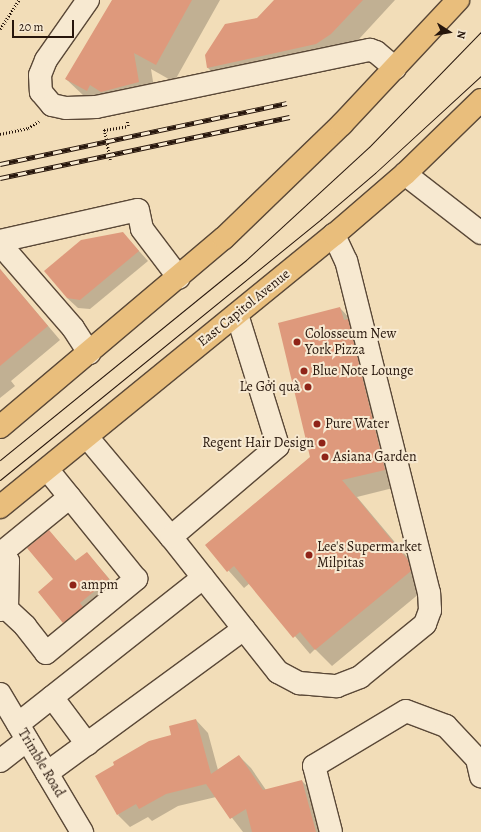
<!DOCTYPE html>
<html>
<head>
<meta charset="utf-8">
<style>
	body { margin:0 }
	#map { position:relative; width:481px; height:832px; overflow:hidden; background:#f2ddb8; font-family:Alegreya,serif }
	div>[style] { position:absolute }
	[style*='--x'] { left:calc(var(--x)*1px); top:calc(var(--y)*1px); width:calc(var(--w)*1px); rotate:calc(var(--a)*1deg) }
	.shadow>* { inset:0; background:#0003 }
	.building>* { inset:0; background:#de997c }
	.path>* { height:2.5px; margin-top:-1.25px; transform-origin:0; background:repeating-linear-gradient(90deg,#27160c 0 1px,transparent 0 3px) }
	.roads { filter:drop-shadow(1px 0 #5a4837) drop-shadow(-1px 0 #5a4837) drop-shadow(0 1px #5a4837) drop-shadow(0 -1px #5a4837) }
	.minor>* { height:22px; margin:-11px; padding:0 11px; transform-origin:11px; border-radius:11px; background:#f7e9d1 }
	.major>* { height:22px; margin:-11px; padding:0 11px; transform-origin:11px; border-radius:11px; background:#e9be7c }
	.tram>* { height:1px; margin:-0.5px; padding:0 0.5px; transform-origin:0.5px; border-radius:0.5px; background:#27160c }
	.rail>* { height:4.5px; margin-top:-2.25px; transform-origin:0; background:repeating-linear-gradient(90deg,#f7e9d1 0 9px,#27160c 0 18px); box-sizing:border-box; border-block:1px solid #27160c }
	.dots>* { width:11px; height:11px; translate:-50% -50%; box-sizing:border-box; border:2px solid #f7e9d1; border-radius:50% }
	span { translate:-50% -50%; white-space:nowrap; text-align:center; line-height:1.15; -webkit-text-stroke:4px #f7e9d1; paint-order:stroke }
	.street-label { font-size:14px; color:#27160c }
	.poi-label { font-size:14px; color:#27160c }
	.left { translate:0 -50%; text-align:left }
	.right { translate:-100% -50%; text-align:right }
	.north { position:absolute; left:429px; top:12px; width:40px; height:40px; -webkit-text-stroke:3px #f7e9d1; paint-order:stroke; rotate:102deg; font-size:11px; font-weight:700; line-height:16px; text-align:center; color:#27160c }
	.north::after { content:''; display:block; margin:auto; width:14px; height:18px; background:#27160c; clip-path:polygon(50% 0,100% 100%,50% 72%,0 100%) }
	.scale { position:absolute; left:12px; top:20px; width:62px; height:18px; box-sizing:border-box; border:2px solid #27160c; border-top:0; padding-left:5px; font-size:12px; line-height:14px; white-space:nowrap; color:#27160c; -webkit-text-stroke:3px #f7e9d1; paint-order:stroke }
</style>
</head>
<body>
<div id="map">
	<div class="shadow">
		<div style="clip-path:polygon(113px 0,220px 0,174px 82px,151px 69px,156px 100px,105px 108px,84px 96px,66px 79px)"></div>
		<div style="clip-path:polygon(275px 0,395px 0,348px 51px,226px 85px,208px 68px,206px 55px,257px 19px)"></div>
		<div style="clip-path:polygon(123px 233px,148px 261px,90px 309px,78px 308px,67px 298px)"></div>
		<div style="clip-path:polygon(0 269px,60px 340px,11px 381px,15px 386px,0 398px)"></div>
		<div style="clip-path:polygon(340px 308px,356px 325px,401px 486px,357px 497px,424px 577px,426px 588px,332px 666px,315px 649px,310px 654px,250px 583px,244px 588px,206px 545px,311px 457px)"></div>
		<div style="clip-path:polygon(49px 531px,76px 561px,87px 553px,119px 590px,75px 633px,64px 622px,55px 579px)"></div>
		<div style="clip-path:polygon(196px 720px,208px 733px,218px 770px,239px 756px,251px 768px,266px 790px,302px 781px,314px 793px,324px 832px,243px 832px,216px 797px,178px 806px,152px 821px,148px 817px,130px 827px,118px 815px,172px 736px)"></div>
	</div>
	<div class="building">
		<div style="clip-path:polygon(112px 0,192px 0,156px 65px,134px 53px,139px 82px,101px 92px,90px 85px,87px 91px,65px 79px)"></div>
		<div style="clip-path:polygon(274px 0,363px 0,331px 34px,316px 44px,207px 68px,205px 55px,225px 24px,257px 18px)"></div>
		<div style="clip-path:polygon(123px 232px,139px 251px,80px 300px,67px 298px,44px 271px,81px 240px)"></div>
		<div style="clip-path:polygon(0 269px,48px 326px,0 366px)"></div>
		<div style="clip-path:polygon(340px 307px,344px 320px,348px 319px,385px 470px,342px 480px,408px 560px,411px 571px,315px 650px,300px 632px,293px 638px,234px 566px,227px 572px,205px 545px,310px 457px,278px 323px)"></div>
		<div style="clip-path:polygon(49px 530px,75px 561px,87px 552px,109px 579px,80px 603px,83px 607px,63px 623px,38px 592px,53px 579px,27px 548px)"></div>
		<div style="clip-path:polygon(196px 719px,211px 774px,239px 755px,263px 790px,302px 780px,316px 832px,252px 832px,246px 809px,230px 819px,206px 784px,166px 794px,139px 809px,136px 804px,117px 815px,95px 776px,114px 765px,113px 762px,149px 741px,171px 735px,169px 726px)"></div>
	</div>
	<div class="path">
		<div style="--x:0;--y:29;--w:35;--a:-57"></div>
		<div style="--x:0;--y:134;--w:29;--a:-12"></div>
		<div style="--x:28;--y:128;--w:13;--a:-32"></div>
		<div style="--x:110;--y:160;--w:31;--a:-101"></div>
		<div style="--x:104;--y:130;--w:24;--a:-9"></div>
		<div style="--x:128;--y:126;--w:5;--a:-101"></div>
	</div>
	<div class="roads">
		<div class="minor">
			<div style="--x:88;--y:0;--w:73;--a:125"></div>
			<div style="--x:46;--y:60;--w:16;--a:112"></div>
			<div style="--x:40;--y:75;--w:17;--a:87"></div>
			<div style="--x:41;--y:92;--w:17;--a:50"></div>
			<div style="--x:52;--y:105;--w:14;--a:12"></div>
			<div style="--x:66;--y:108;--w:30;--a:-2"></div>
			<div style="--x:96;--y:107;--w:280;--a:-11.8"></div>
			<div style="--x:370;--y:50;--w:6;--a:18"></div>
			<div style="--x:376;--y:52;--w:25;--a:40"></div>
			<div style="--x:405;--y:174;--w:96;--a:37.8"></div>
			<div style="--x:0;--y:241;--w:141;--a:-12.7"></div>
			<div style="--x:138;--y:210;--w:19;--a:78"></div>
			<div style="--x:142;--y:229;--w:61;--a:52.9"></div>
			<div style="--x:0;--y:244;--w:111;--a:49"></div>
			<div style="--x:73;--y:328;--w:30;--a:57"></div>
			<div style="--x:87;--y:437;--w:131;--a:50"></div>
			<div style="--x:171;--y:537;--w:172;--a:51.6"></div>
			<div style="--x:278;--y:672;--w:24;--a:28"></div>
			<div style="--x:299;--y:683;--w:38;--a:5"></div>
			<div style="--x:337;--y:686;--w:25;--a:-21"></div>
			<div style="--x:360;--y:677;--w:84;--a:-39.2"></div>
			<div style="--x:425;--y:624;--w:15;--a:-70"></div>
			<div style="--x:430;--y:610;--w:17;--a:-93"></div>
			<div style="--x:429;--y:593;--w:342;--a:-104"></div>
			<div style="--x:346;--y:261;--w:29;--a:-115"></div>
			<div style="--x:171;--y:537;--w:140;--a:-40.4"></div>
			<div style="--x:278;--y:446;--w:138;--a:-107.3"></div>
			<div style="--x:0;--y:554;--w:90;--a:-39.2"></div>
			<div style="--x:0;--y:555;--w:10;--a:37"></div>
			<div style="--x:8;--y:561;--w:48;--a:91.2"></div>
			<div style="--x:0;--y:610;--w:7;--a:-8"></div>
			<div style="--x:7;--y:609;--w:25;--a:43"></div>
			<div style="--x:25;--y:626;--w:34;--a:52"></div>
			<div style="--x:46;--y:653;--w:117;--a:-39.4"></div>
			<div style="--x:136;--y:579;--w:141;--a:-129"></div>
			<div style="--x:0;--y:694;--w:161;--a:59.3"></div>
			<div style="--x:52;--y:697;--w:59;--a:53.3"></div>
			<div style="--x:18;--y:724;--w:236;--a:-38.3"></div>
			<div style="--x:0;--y:761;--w:34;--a:-38"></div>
			<div style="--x:47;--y:773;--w:244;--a:-36.2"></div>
			<div style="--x:331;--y:832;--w:68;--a:-104.4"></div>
			<div style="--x:314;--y:766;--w:107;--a:-30.9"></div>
			<div style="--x:406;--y:711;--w:43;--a:20.6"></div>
			<div style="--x:446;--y:726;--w:45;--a:46.8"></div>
			<div style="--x:477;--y:759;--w:18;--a:77"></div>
		</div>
		<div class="major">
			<div style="--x:0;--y:427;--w:293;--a:-40.2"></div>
			<div style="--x:224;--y:238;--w:164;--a:-44"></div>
			<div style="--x:342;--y:124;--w:170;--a:-46.9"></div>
			<div style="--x:0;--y:507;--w:431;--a:-39.2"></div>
			<div style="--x:334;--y:235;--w:94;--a:-40.7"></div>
			<div style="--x:405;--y:174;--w:106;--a:-44.2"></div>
		</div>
	</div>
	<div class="tram">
		<div style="--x:0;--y:460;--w:317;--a:-39.1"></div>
		<div style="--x:246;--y:260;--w:167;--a:-42.6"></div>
		<div style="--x:369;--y:147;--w:161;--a:-45.8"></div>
		<div style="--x:0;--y:480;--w:414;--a:-39.1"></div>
		<div style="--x:321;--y:219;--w:71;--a:-40.4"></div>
		<div style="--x:375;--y:173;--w:144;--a:-42.5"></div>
	</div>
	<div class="rail">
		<div style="--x:0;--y:164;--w:293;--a:-12"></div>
		<div style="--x:0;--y:178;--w:296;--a:-11.9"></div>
	</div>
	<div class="dots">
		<div style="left:297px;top:342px;background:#8f2418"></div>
		<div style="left:304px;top:371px;background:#8f2418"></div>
		<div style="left:308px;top:387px;background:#8f2418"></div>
		<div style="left:317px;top:424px;background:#8f2418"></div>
		<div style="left:322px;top:443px;background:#8f2418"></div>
		<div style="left:325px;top:457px;background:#8f2418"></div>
		<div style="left:309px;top:555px;background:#8f2418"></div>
		<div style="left:73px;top:585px;background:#8f2418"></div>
	</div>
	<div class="street-label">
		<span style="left:244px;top:308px;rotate:-39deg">East Capitol Avenue</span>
		<span style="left:41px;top:763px;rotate:59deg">Trimble Road</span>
	</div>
	<div class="poi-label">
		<span class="left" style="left:305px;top:342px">Colosseum New<br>York Pizza</span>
		<span class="left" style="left:312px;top:371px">Blue Note Lounge</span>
		<span class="right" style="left:300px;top:387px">Le Gởi quà</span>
		<span class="left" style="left:325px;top:424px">Pure Water</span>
		<span class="right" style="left:314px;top:443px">Regent Hair Design</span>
		<span class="left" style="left:333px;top:457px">Asiana Garden</span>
		<span class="left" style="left:317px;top:555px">Lee's Supermarket<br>Milpitas</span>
		<span class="left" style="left:81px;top:585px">ampm</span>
	</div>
	<div class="north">N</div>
	<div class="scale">20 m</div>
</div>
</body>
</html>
